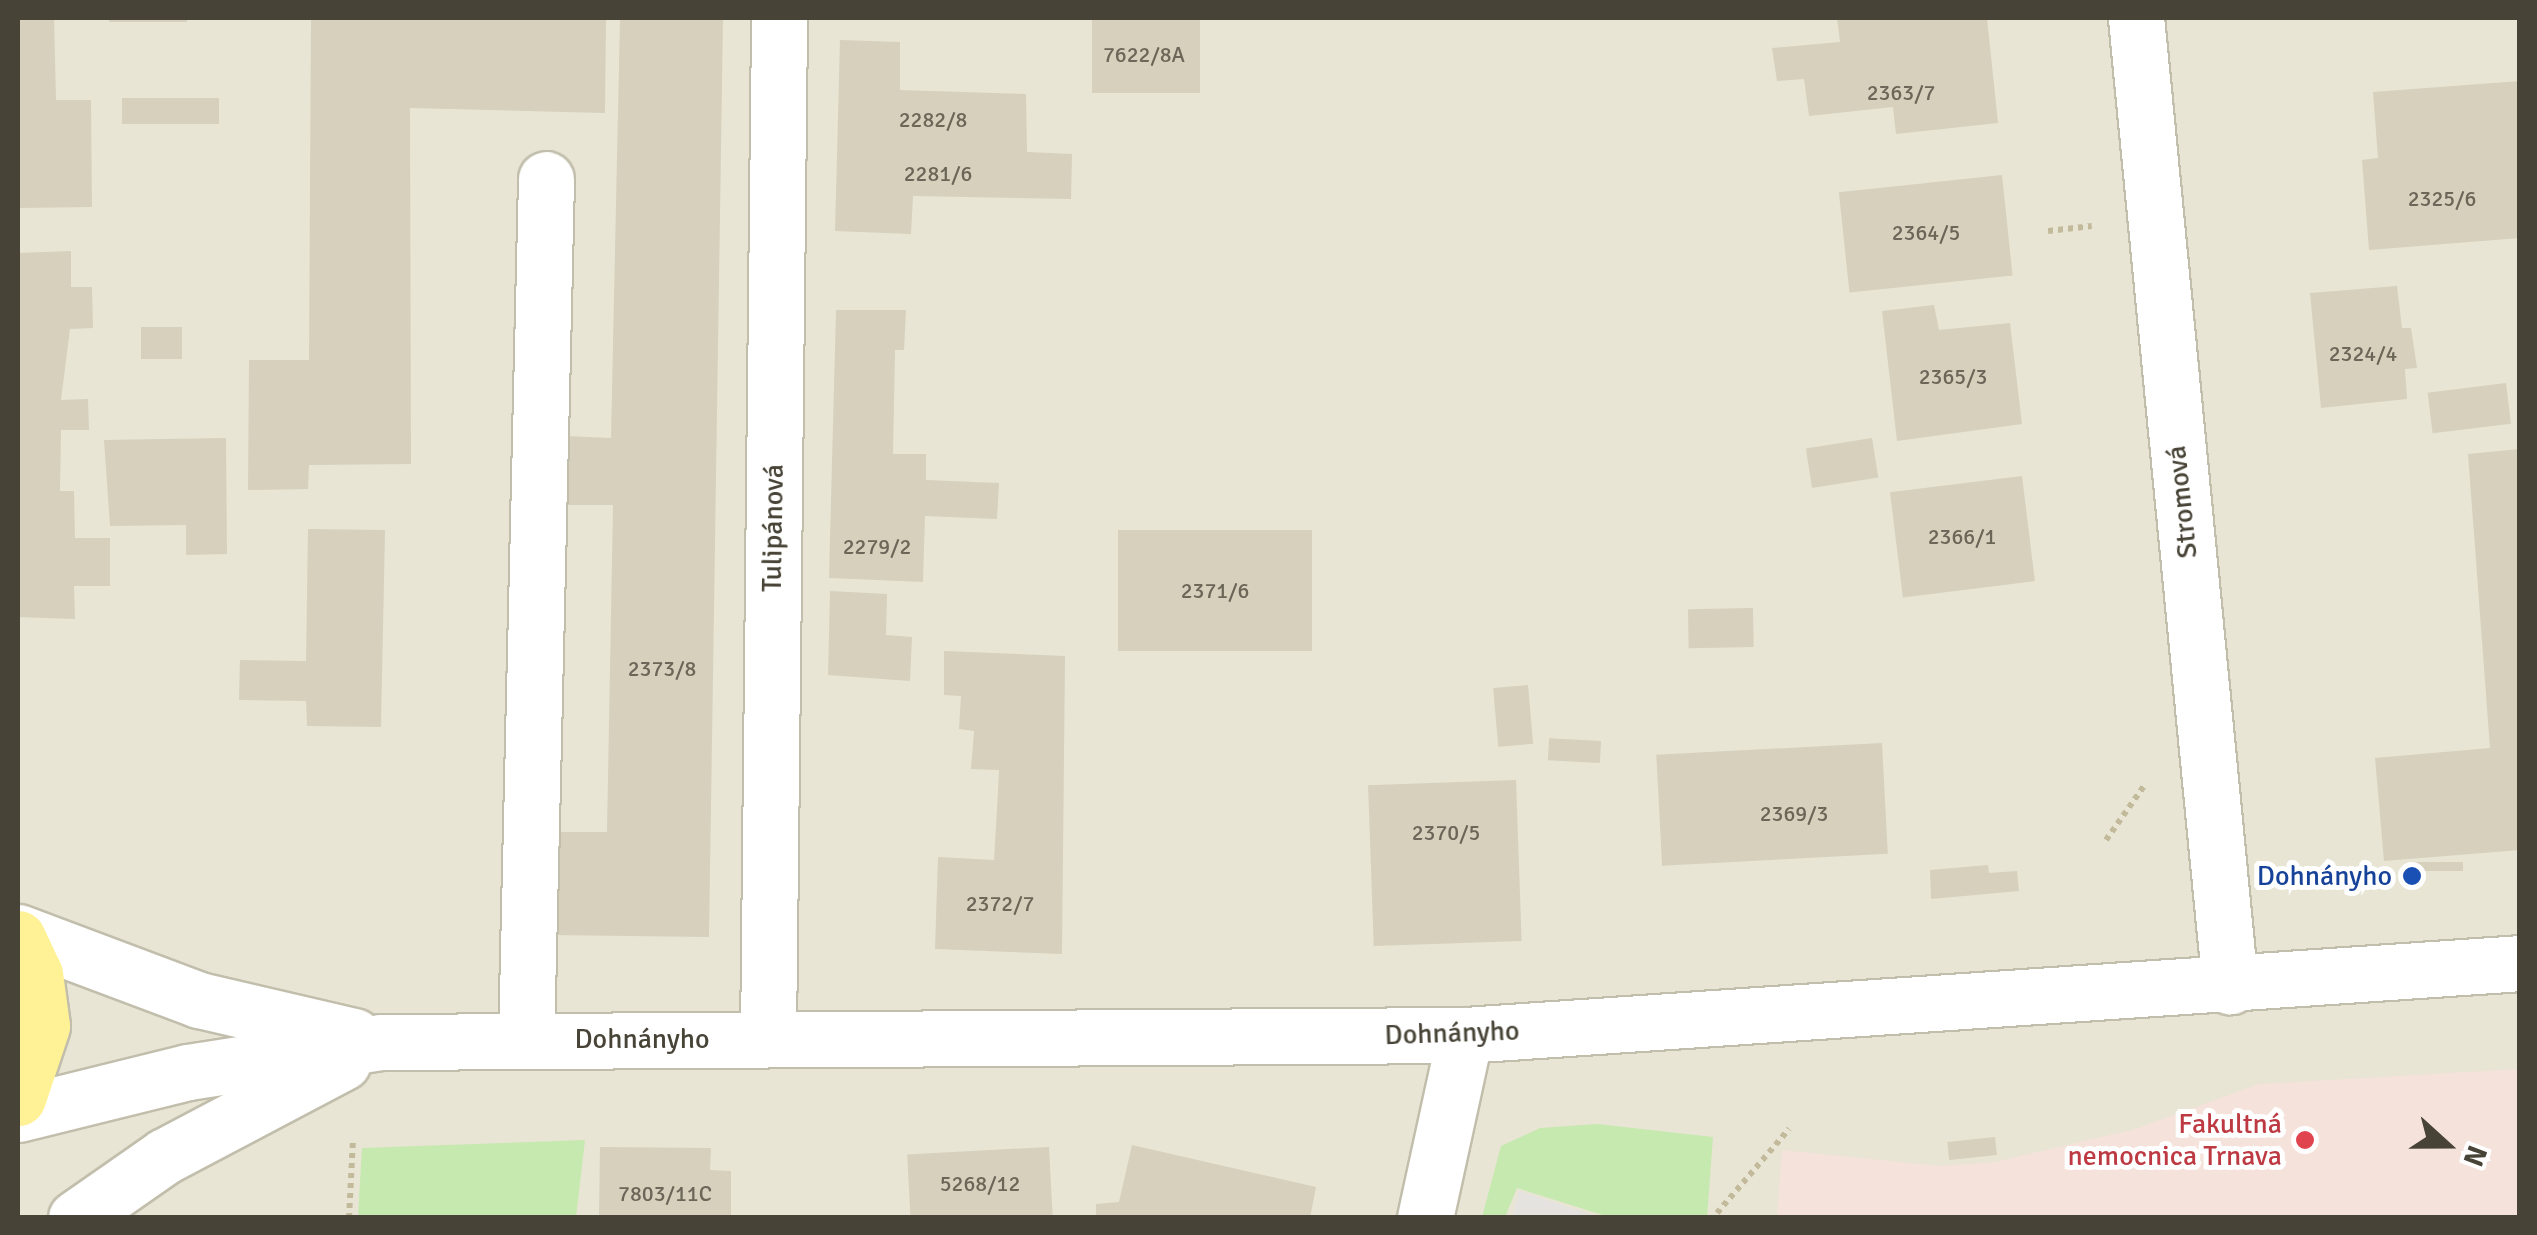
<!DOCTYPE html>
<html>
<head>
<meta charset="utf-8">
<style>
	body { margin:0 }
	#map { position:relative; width:2537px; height:1235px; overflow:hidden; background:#f4f2e7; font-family:Signika,sans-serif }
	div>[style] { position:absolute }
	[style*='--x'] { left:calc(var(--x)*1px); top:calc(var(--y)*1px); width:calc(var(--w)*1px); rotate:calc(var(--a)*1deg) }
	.residential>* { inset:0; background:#e8e5d5; transform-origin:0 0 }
	.medical>* { inset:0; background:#f5e2da }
	.green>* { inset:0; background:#c6e9af }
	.parking>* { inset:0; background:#e5e3df }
	.building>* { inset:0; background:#d6d0bc; transform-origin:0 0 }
	.path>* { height:6px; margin-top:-3px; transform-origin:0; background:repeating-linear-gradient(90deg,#c2ba9a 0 5px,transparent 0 10px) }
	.roads { filter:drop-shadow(2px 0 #c2beac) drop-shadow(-2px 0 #c2beac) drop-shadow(0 2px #c2beac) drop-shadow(0 -2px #c2beac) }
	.minor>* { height:55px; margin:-27.5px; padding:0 27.5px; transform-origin:27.5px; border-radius:27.5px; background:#fff }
	.major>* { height:55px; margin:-27.5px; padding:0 27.5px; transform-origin:27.5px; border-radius:27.5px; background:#fff195 }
	.dots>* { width:28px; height:28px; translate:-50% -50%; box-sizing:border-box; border:5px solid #fff; border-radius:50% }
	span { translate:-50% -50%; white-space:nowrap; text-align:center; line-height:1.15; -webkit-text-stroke:10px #fff; paint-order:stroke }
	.number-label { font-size:22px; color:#6b6658 }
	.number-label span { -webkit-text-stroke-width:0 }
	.street-label { font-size:28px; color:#474336 }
	.transit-label { font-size:28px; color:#164399 }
	.right { translate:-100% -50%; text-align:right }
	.health-label { font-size:28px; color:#be3a42 }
	.frame { position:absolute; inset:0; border:20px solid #474336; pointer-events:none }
	.north { position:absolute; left:2397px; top:1095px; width:100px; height:100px; -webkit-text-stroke:8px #fff; paint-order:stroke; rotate:111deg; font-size:28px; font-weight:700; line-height:40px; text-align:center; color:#474336 }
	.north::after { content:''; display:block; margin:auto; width:35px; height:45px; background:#474336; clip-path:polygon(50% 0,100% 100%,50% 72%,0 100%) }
</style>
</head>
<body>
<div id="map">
	<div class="residential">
		<div style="left:18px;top:18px;width:2501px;height:1199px"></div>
	</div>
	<div class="medical">
		<div style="clip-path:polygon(2519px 1069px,2519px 1217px,1777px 1217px,1782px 1150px,1940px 1166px,1995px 1162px,2135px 1129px,2259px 1084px)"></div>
	</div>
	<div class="green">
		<div style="clip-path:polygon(1597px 1124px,1713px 1137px,1707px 1217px,1609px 1217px,1517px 1188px,1505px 1217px,1482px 1217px,1501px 1146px,1540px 1128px)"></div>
		<div style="clip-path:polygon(585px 1140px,576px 1217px,358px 1217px,362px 1148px)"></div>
	</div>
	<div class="parking">
		<div style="clip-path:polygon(1519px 1191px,1599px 1217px,1512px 1217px)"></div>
	</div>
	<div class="building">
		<div style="clip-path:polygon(18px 18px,54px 18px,56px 100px,91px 100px,92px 207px,18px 208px)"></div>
		<div style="left:109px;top:18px;width:78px;height:4px"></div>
		<div style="clip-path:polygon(311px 18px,606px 18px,605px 113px,410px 108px,411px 464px,309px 465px,308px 489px,248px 490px,249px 360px,309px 360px)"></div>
		<div style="clip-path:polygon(620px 18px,723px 18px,709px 937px,552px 935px,554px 832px,607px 832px,613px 505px,565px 505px,567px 436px,611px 438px)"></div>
		<div style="left:1092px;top:18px;width:108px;height:75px"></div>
		<div style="clip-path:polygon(1837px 18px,1987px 18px,1998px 123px,1896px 134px,1893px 107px,1809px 116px,1804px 79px,1777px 81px,1772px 48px,1840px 42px)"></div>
		<div style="clip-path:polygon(840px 40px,900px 42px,900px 90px,1026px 94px,1027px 152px,1072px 154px,1071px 199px,913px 196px,911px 234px,835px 231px)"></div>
		<div style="clip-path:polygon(2520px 81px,2520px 238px,2369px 250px,2362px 160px,2378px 158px,2373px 92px)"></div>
		<div style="left:219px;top:98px;width:26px;height:97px;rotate:90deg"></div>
		<div style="left:2002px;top:175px;width:101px;height:164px;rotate:84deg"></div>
		<div style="clip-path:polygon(71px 251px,71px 287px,92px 287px,93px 328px,70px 329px,61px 400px,88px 399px,89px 430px,61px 430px,60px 491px,74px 491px,75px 538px,110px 538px,110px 586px,74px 586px,75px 619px,18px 617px,18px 253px)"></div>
		<div style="clip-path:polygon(2397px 286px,2402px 328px,2411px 328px,2417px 368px,2405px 369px,2407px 399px,2321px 408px,2310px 293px)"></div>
		<div style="clip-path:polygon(1934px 305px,1939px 330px,2010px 323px,2022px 424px,1897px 441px,1882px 311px)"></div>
		<div style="clip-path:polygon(836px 310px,906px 310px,904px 350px,895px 350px,893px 454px,926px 454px,926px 480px,999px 483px,997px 519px,925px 516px,923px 582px,829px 578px)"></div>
		<div style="left:141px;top:327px;width:41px;height:32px"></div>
		<div style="left:2506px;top:383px;width:41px;height:79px;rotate:83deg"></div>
		<div style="clip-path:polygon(226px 438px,227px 554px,186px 555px,186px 525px,110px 526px,104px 440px)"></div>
		<div style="left:1872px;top:438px;width:40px;height:67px;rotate:81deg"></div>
		<div style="clip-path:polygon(2520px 449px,2520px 850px,2384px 861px,2375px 758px,2490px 748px,2468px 454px)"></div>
		<div style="left:2022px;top:476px;width:106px;height:133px;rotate:83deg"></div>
		<div style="clip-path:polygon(308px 529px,385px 530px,381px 727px,307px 726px,306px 701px,239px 700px,240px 660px,306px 661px)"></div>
		<div style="left:1118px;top:530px;width:194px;height:121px"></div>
		<div style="clip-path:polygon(830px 591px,887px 594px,886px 635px,912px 637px,910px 681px,828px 675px)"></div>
		<div style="left:1753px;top:608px;width:39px;height:65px;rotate:89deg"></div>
		<div style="clip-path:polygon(944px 651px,1065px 656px,1062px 954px,935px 949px,938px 857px,994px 860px,998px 791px,999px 770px,971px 769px,974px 731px,959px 729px,961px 696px,944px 695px)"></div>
		<div style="left:1528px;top:685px;width:59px;height:35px;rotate:85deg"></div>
		<div style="left:1601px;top:741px;width:22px;height:52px;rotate:93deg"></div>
		<div style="left:1882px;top:743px;width:111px;height:226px;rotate:87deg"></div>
		<div style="left:1516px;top:780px;width:161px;height:148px;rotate:88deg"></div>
		<div style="left:2463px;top:862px;width:9px;height:50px;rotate:90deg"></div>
		<div style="clip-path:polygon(1988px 865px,1989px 873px,2017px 871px,2019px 891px,1931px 899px,1930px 870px)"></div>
		<div style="left:1995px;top:1137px;width:18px;height:48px;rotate:84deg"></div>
		<div style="clip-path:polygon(1132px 1145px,1316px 1187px,1310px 1218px,1096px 1218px,1096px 1204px,1119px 1202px)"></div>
		<div style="clip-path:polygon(600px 1147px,711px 1148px,710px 1170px,731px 1171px,731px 1218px,599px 1218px)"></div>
		<div style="left:1049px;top:1147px;width:71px;height:142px;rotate:87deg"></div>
	</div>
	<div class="path">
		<div style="--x:2048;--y:231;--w:44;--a:-6.5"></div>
		<div style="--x:2106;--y:840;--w:66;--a:-54.9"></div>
		<div style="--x:1717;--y:1213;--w:111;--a:-49.4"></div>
		<div style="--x:349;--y:1218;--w:79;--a:-87.1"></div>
	</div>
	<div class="roads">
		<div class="minor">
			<div style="--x:2136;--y:18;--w:973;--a:84.45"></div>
			<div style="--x:18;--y:932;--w:193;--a:20.6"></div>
			<div style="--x:199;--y:1000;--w:159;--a:13.1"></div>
			<div style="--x:768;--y:1039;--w:1021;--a:-89.38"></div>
			<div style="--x:526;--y:1040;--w:861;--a:-88.67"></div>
			<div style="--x:18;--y:1114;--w:175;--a:-13.9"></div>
			<div style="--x:188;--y:1072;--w:195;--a:-8.8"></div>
			<div style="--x:381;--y:1042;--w:1084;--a:-0.37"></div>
			<div style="--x:1465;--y:1035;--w:1057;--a:-3.9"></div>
			<div style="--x:76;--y:1218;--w:108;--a:-34.9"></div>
			<div style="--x:165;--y:1156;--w:201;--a:-27.8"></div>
			<div style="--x:1425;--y:1218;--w:187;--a:-77.7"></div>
		</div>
		<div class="major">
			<div style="--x:18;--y:938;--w:40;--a:65"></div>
			<div style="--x:35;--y:974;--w:52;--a:82.3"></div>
			<div style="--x:42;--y:1026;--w:76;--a:108.4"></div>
		</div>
	</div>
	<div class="dots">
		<div style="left:2412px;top:876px;background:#1a4fb4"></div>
		<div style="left:2305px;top:1140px;background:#e0444e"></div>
	</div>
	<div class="number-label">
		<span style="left:1144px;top:55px">7622/8A</span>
		<span style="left:1901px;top:93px">2363/7</span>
		<span style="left:933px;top:120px">2282/8</span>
		<span style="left:938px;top:174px">2281/6</span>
		<span style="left:2442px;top:199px">2325/6</span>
		<span style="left:1926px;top:233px">2364/5</span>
		<span style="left:2363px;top:354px">2324/4</span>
		<span style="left:1953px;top:377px">2365/3</span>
		<span style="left:1962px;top:537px">2366/1</span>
		<span style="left:877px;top:547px">2279/2</span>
		<span style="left:1215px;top:591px">2371/6</span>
		<span style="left:662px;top:669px">2373/8</span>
		<span style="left:1794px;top:814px">2369/3</span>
		<span style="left:1446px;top:833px">2370/5</span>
		<span style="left:1000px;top:904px">2372/7</span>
		<span style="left:980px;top:1184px">5268/12</span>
		<span style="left:665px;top:1194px">7803/11C</span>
	</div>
	<div class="street-label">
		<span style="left:2182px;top:502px;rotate:-96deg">Stromová</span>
		<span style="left:773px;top:528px;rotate:-89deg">Tulipánová</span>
		<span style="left:1452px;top:1033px;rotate:-2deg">Dohnányho</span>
		<span style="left:642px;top:1039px">Dohnányho</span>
	</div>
	<div class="transit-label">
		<span class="right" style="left:2392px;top:876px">Dohnányho</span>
	</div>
	<div class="health-label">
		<span class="right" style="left:2282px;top:1140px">Fakultná<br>nemocnica Trnava</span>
	</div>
	<div class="frame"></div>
	<div class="north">N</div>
</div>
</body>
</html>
